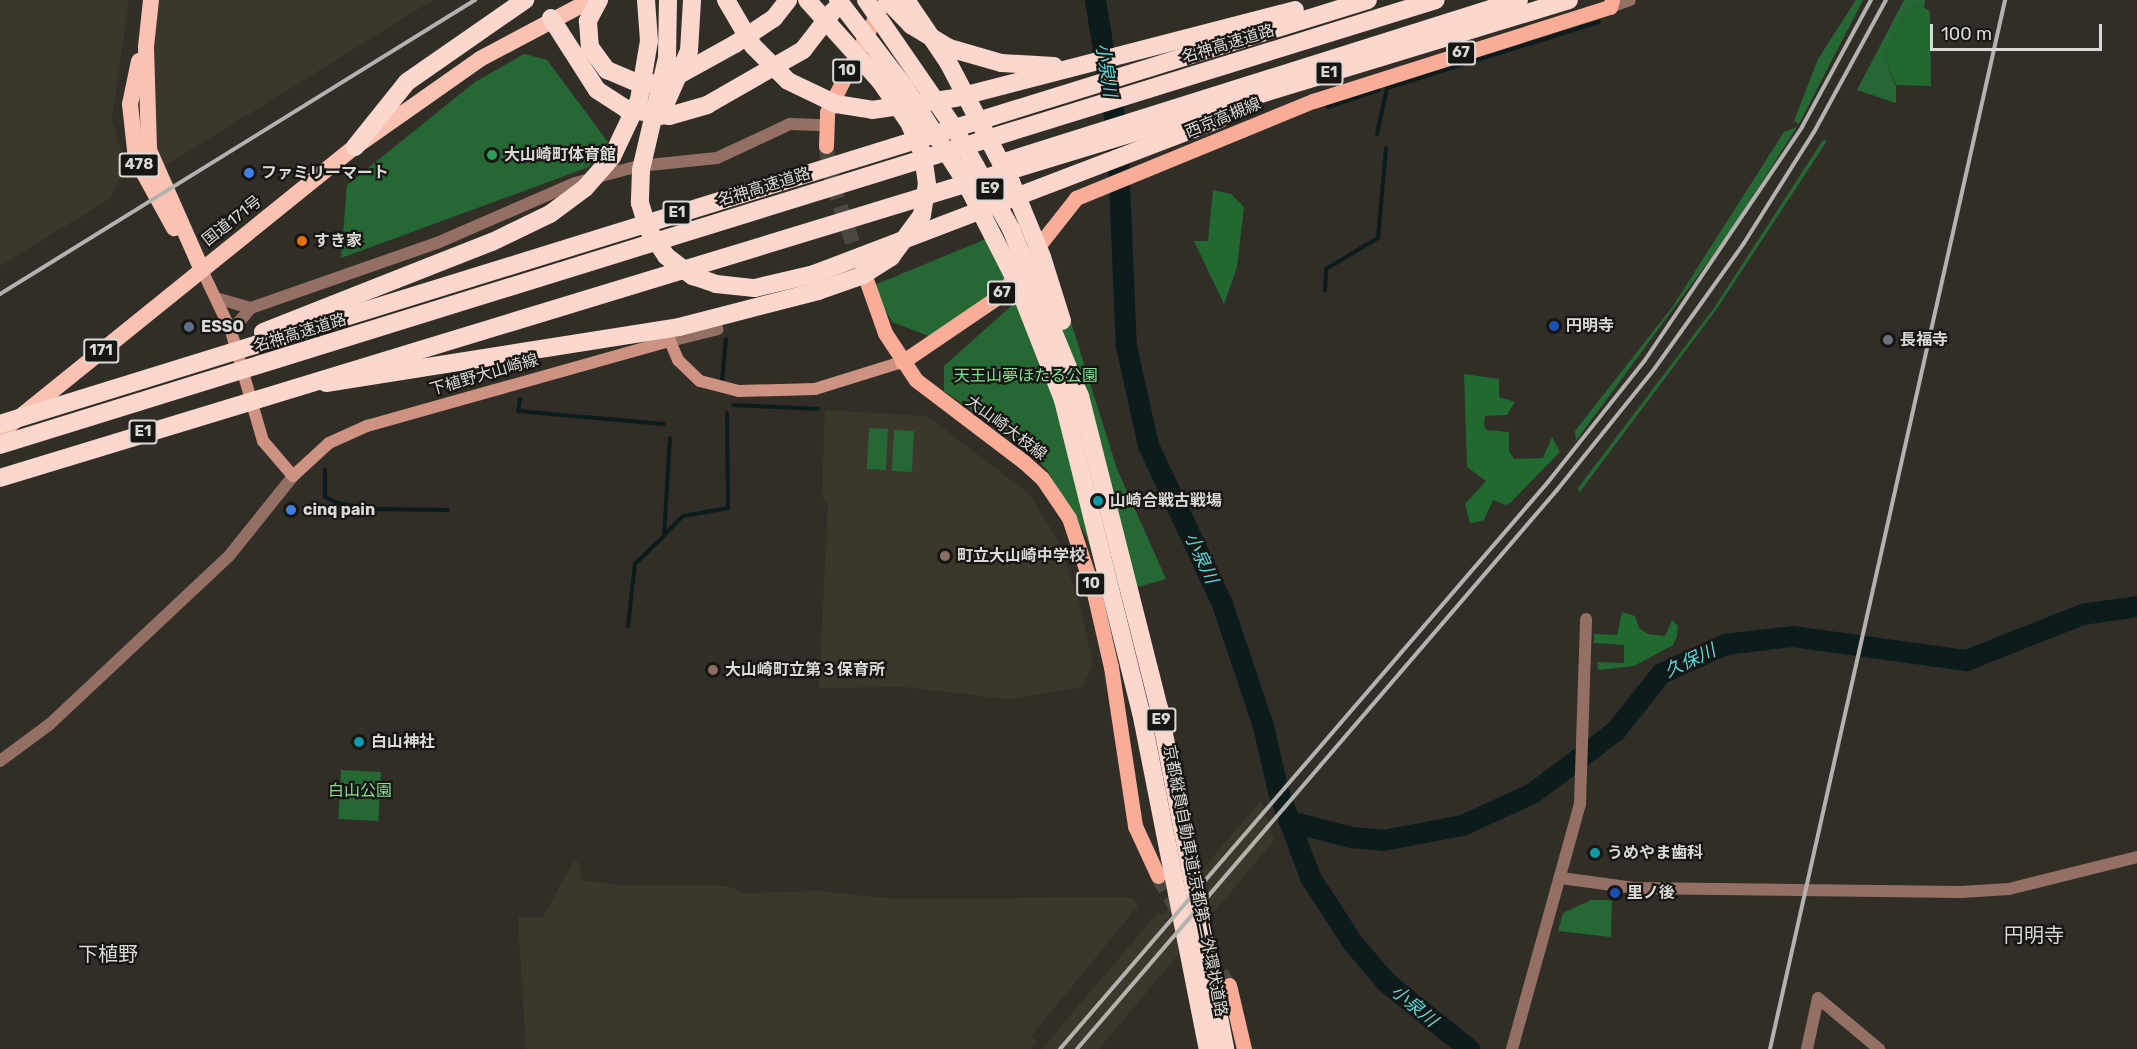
<!DOCTYPE html>
<html>
<head>
<meta charset="utf-8">
<style>
	body { margin:0 }
	#map { position:relative; width:2137px; height:1049px; overflow:hidden; background:#312e27; font-family:Rubik,"Noto Sans JP",sans-serif }
	div>[style] { position:absolute }
	[style*='--x'] { left:calc(var(--x)*1px); top:calc(var(--y)*1px); width:calc(var(--w)*1px); rotate:calc(var(--a)*1deg) }
	.built>* { inset:0; background:#3c372b }
	.green>* { inset:0; background:#266834; transform-origin:0 0 }
	.forest>* { inset:0; background:#226831 }
	.stream>* { height:4px; margin:-2px; padding:0 2px; transform-origin:2px; border-radius:2px; background:#0c1c1d }
	.river>* { height:21px; margin:-10.5px; padding:0 10.5px; transform-origin:10.5px; border-radius:10.5px; background:#0c1c1d }
	.primary-tunnel>* { height:15px; margin-top:-7.5px; transform-origin:0; background:repeating-linear-gradient(90deg,#4a4841 0 15px,transparent 0 23px) }
	.tertiary>* { height:12px; margin:-6px; padding:0 6px; transform-origin:6px; border-radius:6px; background:#946f64 }
	.secondary>* { height:12px; margin:-6px; padding:0 6px; transform-origin:6px; border-radius:6px; background:#cd9282 }
	.primary>* { height:15px; margin:-7.5px; padding:0 7.5px; transform-origin:7.5px; border-radius:7.5px; background:#f9ad99 }
	.trunk>* { height:16px; margin:-8px; padding:0 8px; transform-origin:8px; border-radius:8px; background:#fac2b3 }
	.motorway>* { height:18px; margin:-9px; padding:0 9px; transform-origin:9px; border-radius:9px; background:#fcd7cd }
	.rail>* { height:4px; margin:-2px; padding:0 2px; transform-origin:2px; border-radius:2px; background:#b4b2ae }
	.dots>* { width:16px; height:16px; translate:-50% -50%; box-sizing:border-box; border:3px solid #171613; border-radius:50% }
	span { translate:-50% -50%; white-space:nowrap; text-align:center; line-height:1.15; -webkit-text-stroke:4.5px #171613; paint-order:stroke }
	.shield-label span { padding:2px 4px; background:#171613; border:2px solid; border-radius:4px; -webkit-text-stroke-width:0 }
	.shield-label { font-size:15px; color:#dbd9d5; font-weight:700 }
	.street-label { font-size:16px; color:#dbd9d5 }
	.poi-label { font-size:16px; color:#dbd9d5; font-weight:700 }
	.left { translate:0 -50%; text-align:left }
	.park-label { font-size:16px; color:#84e192 }
	.water-label { font-size:18px; color:#57d9dd; font-style:italic }
	.quarter-label { font-size:20px; color:#dbd9d5 }
	.scale { position:absolute; left:1930px; top:24px; width:172px; height:27px; box-sizing:border-box; border:3px solid #dbd9d5; border-top:0; padding-left:8px; font-size:18px; line-height:21px; white-space:nowrap; color:#dbd9d5; -webkit-text-stroke:4px #171613; paint-order:stroke }
</style>
</head>
<body>
<div id="map">
	<div class="built">
		<div style="clip-path:polygon(0 0,129px 0,112px 119px,126px 167px,109px 199px,0 266px)"></div>
		<div style="clip-path:polygon(156px 0,433px 0,165px 166px,156px 153px,150px 109px)"></div>
		<div style="clip-path:polygon(825px 410px,927px 416px,1029px 494px,1058px 540px,1079px 602px,1093px 664px,1082px 687px,1007px 699px,904px 687px,819px 688px,828px 504px,822px 495px)"></div>
		<div style="clip-path:polygon(1261px 801px,1274px 840px,1099px 1049px,1042px 1049px,1158px 912px,1163px 915px)"></div>
		<div style="clip-path:polygon(574px 861px,579px 863px,582px 880px,620px 885px,728px 886px,743px 893px,820px 891px,895px 899px,1124px 897px,1133px 898px,1138px 906px,1031px 1036px,1037px 1042px,1031px 1049px,526px 1049px,518px 917px,543px 917px)"></div>
	</div>
	<div class="green">
		<div style="clip-path:polygon(1856px 0,1863px 0,1799px 124px,1794px 121px,1818px 59px)"></div>
		<div style="clip-path:polygon(1904px 0,1925px 0,1924px 7px,1910px 6px,1884px 56px,1896px 87px,1896px 103px,1857px 90px)"></div>
		<div style="clip-path:polygon(524px 54px,547px 60px,608px 142px,589px 167px,341px 258px,347px 185px,475px 82px)"></div>
		<div style="clip-path:polygon(1797px 127px,1730px 232px,1576px 441px,1575px 431px,1673px 306px,1784px 132px)"></div>
		<div style="clip-path:polygon(1823px 140px,1827px 141px,1716px 310px,1579px 493px,1578px 488px,1714px 308px)"></div>
		<div style="clip-path:polygon(986px 239px,1005px 279px,977px 306px,931px 337px,892px 322px,872px 286px)"></div>
		<div style="clip-path:polygon(1027px 292px,1070px 319px,1117px 469px,1166px 579px,1109px 595px,1086px 536px,1047px 470px,1020px 443px,944px 391px,944px 366px)"></div>
		<div style="left:869px;top:428px;width:19px;height:41px;rotate:3deg"></div>
		<div style="left:894px;top:430px;width:20px;height:41px;rotate:3deg"></div>
		<div style="left:341px;top:770px;width:40px;height:49px;rotate:3deg"></div>
		<div style="clip-path:polygon(1591px 900px,1612px 900px,1611px 937px,1558px 931px,1563px 913px)"></div>
	</div>
	<div class="forest">
		<div style="clip-path:polygon(1910px 6px,1924px 7px,1930px 12px,1931px 86px,1896px 85px,1884px 56px)"></div>
		<div style="clip-path:polygon(1213px 190px,1231px 194px,1244px 207px,1237px 267px,1224px 304px,1194px 241px,1208px 241px)"></div>
		<div style="clip-path:polygon(1464px 374px,1499px 379px,1499px 397px,1515px 402px,1507px 415px,1485px 416px,1484px 424px,1486px 430px,1509px 432px,1509px 451px,1514px 459px,1543px 458px,1552px 437px,1560px 452px,1511px 502px,1506px 505px,1493px 500px,1484px 520px,1477px 522px,1470px 523px,1465px 504px,1486px 481px,1467px 467px)"></div>
		<div style="clip-path:polygon(1622px 612px,1635px 616px,1639px 628px,1648px 634px,1665px 636px,1672px 620px,1678px 626px,1677px 636px,1673px 645px,1634px 666px,1598px 670px,1597px 662px,1624px 663px,1624px 645px,1594px 643px,1594px 634px,1617px 635px)"></div>
	</div>
	<div class="stream">
		<div style="--x:1328;--y:107;--w:54;--a:-18.4"></div>
		<div style="--x:1377;--y:134;--w:47;--a:-77.7"></div>
		<div style="--x:1387;--y:88;--w:222;--a:-17.3"></div>
		<div style="--x:1325;--y:290;--w:21;--a:-87"></div>
		<div style="--x:1326;--y:269;--w:61;--a:-30.8"></div>
		<div style="--x:1378;--y:238;--w:90;--a:-84.9"></div>
		<div style="--x:722;--y:381;--w:42;--a:-84.6"></div>
		<div style="--x:520;--y:399;--w:12;--a:99"></div>
		<div style="--x:518;--y:411;--w:146;--a:5.1"></div>
		<div style="--x:733;--y:405;--w:85;--a:2.7"></div>
		<div style="--x:325;--y:470;--w:27;--a:90"></div>
		<div style="--x:325;--y:497;--w:14;--a:25"></div>
		<div style="--x:338;--y:503;--w:35;--a:10"></div>
		<div style="--x:372;--y:509;--w:76;--a:0.8"></div>
		<div style="--x:664;--y:535;--w:27;--a:-45"></div>
		<div style="--x:683;--y:516;--w:46;--a:-10.1"></div>
		<div style="--x:728;--y:508;--w:95;--a:-90.6"></div>
		<div style="--x:628;--y:626;--w:62;--a:-83.6"></div>
		<div style="--x:635;--y:564;--w:40;--a:-44"></div>
		<div style="--x:664;--y:536;--w:98;--a:-86.5"></div>
	</div>
	<div class="river">
		<div style="--x:1095;--y:0;--w:137;--a:80.7"></div>
		<div style="--x:1117;--y:135;--w:211;--a:87.6"></div>
		<div style="--x:1126;--y:346;--w:101;--a:77.5"></div>
		<div style="--x:1148;--y:445;--w:175;--a:65"></div>
		<div style="--x:1222;--y:604;--w:129;--a:71.4"></div>
		<div style="--x:1263;--y:726;--w:67;--a:77"></div>
		<div style="--x:1278;--y:791;--w:92;--a:69.6"></div>
		<div style="--x:1310;--y:877;--w:77;--a:57.1"></div>
		<div style="--x:1352;--y:942;--w:52;--a:49.6"></div>
		<div style="--x:1386;--y:982;--w:107;--a:38.9"></div>
		<div style="--x:1289;--y:821;--w:64;--a:14.5"></div>
		<div style="--x:1351;--y:837;--w:32;--a:5"></div>
		<div style="--x:1383;--y:840;--w:80;--a:-10.8"></div>
		<div style="--x:1462;--y:825;--w:77;--a:-24.6"></div>
		<div style="--x:1532;--y:793;--w:104;--a:-36.8"></div>
		<div style="--x:1615;--y:731;--w:74;--a:-51.6"></div>
		<div style="--x:1661;--y:673;--w:70;--a:-24.4"></div>
		<div style="--x:1725;--y:644;--w:67;--a:-6.8"></div>
		<div style="--x:1792;--y:636;--w:176;--a:7.9"></div>
		<div style="--x:1966;--y:660;--w:125;--a:-21.6"></div>
		<div style="--x:2082;--y:614;--w:56;--a:-8.3"></div>
	</div>
	<div class="primary-tunnel">
		<div style="--x:826;--y:146;--w:39;--a:80"></div>
		<div style="--x:833;--y:184;--w:88;--a:71.4"></div>
		<div style="--x:1158;--y:876;--w:42;--a:59.7"></div>
		<div style="--x:1208;--y:953;--w:38;--a:57"></div>
	</div>
	<div class="tertiary">
		<div style="--x:1610;--y:7;--w:21;--a:-19"></div>
		<div style="--x:216;--y:298;--w:36;--a:16"></div>
		<div style="--x:231;--y:331;--w:30;--a:-49"></div>
		<div style="--x:251;--y:308;--w:197;--a:-19.3"></div>
		<div style="--x:437;--y:243;--w:150;--a:-23.5"></div>
		<div style="--x:575;--y:183;--w:66;--a:-14.9"></div>
		<div style="--x:639;--y:166;--w:78;--a:-5.9"></div>
		<div style="--x:717;--y:158;--w:81;--a:-25"></div>
		<div style="--x:790;--y:124;--w:34;--a:2"></div>
		<div style="--x:670;--y:341;--w:49;--a:-14"></div>
		<div style="--x:0;--y:761;--w:62;--a:-36.5"></div>
		<div style="--x:50;--y:724;--w:245;--a:-43.2"></div>
		<div style="--x:229;--y:556;--w:102;--a:-51.3"></div>
		<div style="--x:1561;--y:878;--w:74;--a:7.8"></div>
		<div style="--x:1634;--y:888;--w:327;--a:0.7"></div>
		<div style="--x:1961;--y:892;--w:48;--a:-3.6"></div>
		<div style="--x:2009;--y:889;--w:132;--a:-14"></div>
		<div style="--x:1512;--y:1049;--w:255;--a:-74.5"></div>
		<div style="--x:1580;--y:803;--w:184;--a:-88.1"></div>
		<div style="--x:1807;--y:1049;--w:52;--a:-77.8"></div>
		<div style="--x:1818;--y:998;--w:80;--a:39.9"></div>
	</div>
	<div class="secondary">
		<div style="--x:201;--y:268;--w:70;--a:64.5"></div>
		<div style="--x:231;--y:331;--w:115;--a:73.8"></div>
		<div style="--x:263;--y:441;--w:46;--a:49.4"></div>
		<div style="--x:293;--y:476;--w:49;--a:-42.5"></div>
		<div style="--x:329;--y:443;--w:42;--a:-24.1"></div>
		<div style="--x:367;--y:426;--w:315;--a:-15.7"></div>
		<div style="--x:670;--y:341;--w:21;--a:67"></div>
		<div style="--x:678;--y:360;--w:30;--a:44"></div>
		<div style="--x:700;--y:381;--w:40;--a:14.4"></div>
		<div style="--x:739;--y:391;--w:76;--a:-1.5"></div>
		<div style="--x:815;--y:389;--w:91;--a:-17.2"></div>
	</div>
	<div class="primary">
		<div style="--x:826;--y:146;--w:34;--a:-88"></div>
		<div style="--x:827;--y:112;--w:117;--a:-63"></div>
		<div style="--x:862;--y:268;--w:69;--a:70.5"></div>
		<div style="--x:885;--y:333;--w:56;--a:56.6"></div>
		<div style="--x:916;--y:380;--w:136;--a:37.2"></div>
		<div style="--x:1024;--y:462;--w:24;--a:42"></div>
		<div style="--x:1042;--y:478;--w:48;--a:56"></div>
		<div style="--x:1069;--y:518;--w:79;--a:71.6"></div>
		<div style="--x:1094;--y:593;--w:76;--a:77.1"></div>
		<div style="--x:1111;--y:667;--w:161;--a:81.4"></div>
		<div style="--x:1135;--y:826;--w:55;--a:65.3"></div>
		<div style="--x:902;--y:362;--w:117;--a:-34.2"></div>
		<div style="--x:999;--y:296;--w:125;--a:-51.8"></div>
		<div style="--x:1076;--y:198;--w:256;--a:-22.3"></div>
		<div style="--x:1313;--y:101;--w:312;--a:-17.6"></div>
		<div style="--x:1610;--y:7;--w:7;--a:-74"></div>
		<div style="--x:1229;--y:985;--w:66;--a:76.8"></div>
	</div>
	<div class="trunk">
		<div style="--x:151;--y:0;--w:47;--a:96.1"></div>
		<div style="--x:146;--y:47;--w:103;--a:88.3"></div>
		<div style="--x:149;--y:150;--w:129;--a:66.2"></div>
		<div style="--x:139;--y:61;--w:44;--a:101.8"></div>
		<div style="--x:130;--y:104;--w:55;--a:83.8"></div>
		<div style="--x:136;--y:159;--w:79;--a:61.2"></div>
		<div style="--x:0;--y:433;--w:456;--a:-38.9"></div>
		<div style="--x:355;--y:147;--w:153;--a:-35.1"></div>
		<div style="--x:480;--y:59;--w:126;--a:-28"></div>
	</div>
	<div class="motorway">
		<div style="--x:599;--y:0;--w:24;--a:118"></div>
		<div style="--x:588;--y:21;--w:26;--a:86"></div>
		<div style="--x:590;--y:47;--w:29;--a:54"></div>
		<div style="--x:607;--y:70;--w:39;--a:23"></div>
		<div style="--x:643;--y:85;--w:27;--a:-10"></div>
		<div style="--x:670;--y:80;--w:74;--a:-29"></div>
		<div style="--x:735;--y:44;--w:47;--a:-33.7"></div>
		<div style="--x:774;--y:18;--w:23;--a:-52"></div>
		<div style="--x:668;--y:0;--w:58;--a:91"></div>
		<div style="--x:667;--y:58;--w:115;--a:103.1"></div>
		<div style="--x:641;--y:170;--w:33;--a:92"></div>
		<div style="--x:640;--y:203;--w:27;--a:73"></div>
		<div style="--x:648;--y:229;--w:32;--a:56"></div>
		<div style="--x:666;--y:256;--w:34;--a:37"></div>
		<div style="--x:693;--y:276;--w:24;--a:19"></div>
		<div style="--x:716;--y:284;--w:39;--a:6"></div>
		<div style="--x:755;--y:288;--w:61;--a:-13.3"></div>
		<div style="--x:814;--y:274;--w:434;--a:-20.9"></div>
		<div style="--x:726;--y:0;--w:53;--a:59.6"></div>
		<div style="--x:753;--y:46;--w:49;--a:45"></div>
		<div style="--x:788;--y:81;--w:53;--a:25.6"></div>
		<div style="--x:836;--y:104;--w:36;--a:9"></div>
		<div style="--x:872;--y:110;--w:84;--a:-8.2"></div>
		<div style="--x:955;--y:98;--w:351;--a:-14.5"></div>
		<div style="--x:838;--y:0;--w:108;--a:52.5"></div>
		<div style="--x:904;--y:86;--w:113;--a:57.3"></div>
		<div style="--x:965;--y:181;--w:114;--a:63"></div>
		<div style="--x:1017;--y:283;--w:126;--a:68.5"></div>
		<div style="--x:1063;--y:400;--w:322;--a:76"></div>
		<div style="--x:1141;--y:712;--w:344;--a:78.8"></div>
		<div style="--x:866;--y:0;--w:153;--a:55.4"></div>
		<div style="--x:953;--y:126;--w:118;--a:60.6"></div>
		<div style="--x:1011;--y:229;--w:181;--a:67.6"></div>
		<div style="--x:1080;--y:396;--w:322;--a:75.8"></div>
		<div style="--x:1159;--y:708;--w:347;--a:79"></div>
		<div style="--x:887;--y:0;--w:35;--a:46"></div>
		<div style="--x:911;--y:25;--w:44;--a:31.2"></div>
		<div style="--x:949;--y:48;--w:54;--a:16.1"></div>
		<div style="--x:1001;--y:63;--w:53;--a:3.2"></div>
		<div style="--x:906;--y:0;--w:75;--a:55.9"></div>
		<div style="--x:948;--y:62;--w:136;--a:62.3"></div>
		<div style="--x:1011;--y:182;--w:81;--a:67.5"></div>
		<div style="--x:1042;--y:257;--w:67;--a:72.6"></div>
		<div style="--x:551;--y:18;--w:85;--a:57.4"></div>
		<div style="--x:597;--y:90;--w:35;--a:33"></div>
		<div style="--x:626;--y:109;--w:44;--a:9.2"></div>
		<div style="--x:669;--y:116;--w:40;--a:-16"></div>
		<div style="--x:707;--y:105;--w:111;--a:-29.8"></div>
		<div style="--x:803;--y:50;--w:49;--a:-52.4"></div>
		<div style="--x:660;--y:116;--w:71;--a:-66"></div>
		<div style="--x:689;--y:51;--w:51;--a:-86.6"></div>
		<div style="--x:355;--y:147;--w:83;--a:-51.3"></div>
		<div style="--x:407;--y:82;--w:144;--a:-34.8"></div>
		<div style="--x:1001;--y:163;--w:543;--a:-17.47"></div>
		<div style="--x:263;--y:332;--w:246;--a:-21.5"></div>
		<div style="--x:492;--y:242;--w:64;--a:-25.8"></div>
		<div style="--x:550;--y:214;--w:44;--a:-36.6"></div>
		<div style="--x:585;--y:188;--w:41;--a:-48.9"></div>
		<div style="--x:612;--y:157;--w:63;--a:-64.7"></div>
		<div style="--x:639;--y:100;--w:60;--a:-80.4"></div>
		<div style="--x:649;--y:41;--w:41;--a:-94.2"></div>
		<div style="--x:326;--y:383;--w:357;--a:-9"></div>
		<div style="--x:679;--y:327;--w:144;--a:-14.5"></div>
		<div style="--x:818;--y:291;--w:46;--a:-19.2"></div>
		<div style="--x:861;--y:276;--w:36;--a:-32"></div>
		<div style="--x:891;--y:257;--w:52;--a:-53.6"></div>
		<div style="--x:922;--y:215;--w:31;--a:-81"></div>
		<div style="--x:927;--y:184;--w:30;--a:-98"></div>
		<div style="--x:923;--y:154;--w:36;--a:-114"></div>
		<div style="--x:908;--y:121;--w:49;--a:-125"></div>
		<div style="--x:880;--y:81;--w:109;--a:-132"></div>
		<div style="--x:0;--y:424;--w:1432;--a:-17.22"></div>
		<div style="--x:0;--y:445;--w:1503;--a:-17.22"></div>
		<div style="--x:0;--y:478;--w:1640;--a:-16.94"></div>
	</div>
	<div class="rail">
		<div style="--x:0;--y:294;--w:559;--a:-31.76"></div>
		<div style="--x:1060;--y:1049;--w:748;--a:-49.28"></div>
		<div style="--x:1548;--y:482;--w:156;--a:-51.5"></div>
		<div style="--x:1645;--y:360;--w:281;--a:-56"></div>
		<div style="--x:1802;--y:127;--w:145;--a:-61.5"></div>
		<div style="--x:1077;--y:1049;--w:737;--a:-49.35"></div>
		<div style="--x:1557;--y:490;--w:156;--a:-51.2"></div>
		<div style="--x:1655;--y:368;--w:153;--a:-54.5"></div>
		<div style="--x:1744;--y:243;--w:131;--a:-57.8"></div>
		<div style="--x:1814;--y:132;--w:150;--a:-61.4"></div>
		<div style="--x:1770;--y:1049;--w:1075;--a:-77.37"></div>
	</div>
	<div class="dots">
		<div style="left:492px;top:155px;background:#2e9e5b"></div>
		<div style="left:249px;top:173px;background:#3f7fe0"></div>
		<div style="left:302px;top:241px;background:#e8710a"></div>
		<div style="left:1554px;top:326px;background:#1a4fb4"></div>
		<div style="left:189px;top:327px;background:#5c6f8a"></div>
		<div style="left:1888px;top:340px;background:#6b7280"></div>
		<div style="left:1098px;top:501px;background:#0f9aa8"></div>
		<div style="left:291px;top:510px;background:#3f7fe0"></div>
		<div style="left:945px;top:556px;background:#8d6e63"></div>
		<div style="left:713px;top:670px;background:#8d6e63"></div>
		<div style="left:359px;top:742px;background:#0f9aa8"></div>
		<div style="left:1595px;top:853px;background:#0f9aa8"></div>
		<div style="left:1615px;top:893px;background:#1a4fb4"></div>
	</div>
	<div class="shield-label">
		<span style="left:1461px;top:53px">67</span>
		<span style="left:847px;top:71px">10</span>
		<span style="left:1329px;top:73px">E1</span>
		<span style="left:139px;top:165px">478</span>
		<span style="left:990px;top:189px">E9</span>
		<span style="left:677px;top:213px">E1</span>
		<span style="left:1002px;top:293px">67</span>
		<span style="left:101px;top:351px">171</span>
		<span style="left:143px;top:432px">E1</span>
		<span style="left:1091px;top:584px">10</span>
		<span style="left:1161px;top:720px">E9</span>
	</div>
	<div class="street-label">
		<span style="left:1228px;top:44px;rotate:-17deg">名神高速道路</span>
		<span style="left:1223px;top:118px;rotate:-22deg">西京高槻線</span>
		<span style="left:764px;top:187px;rotate:-17deg">名神高速道路</span>
		<span style="left:232px;top:221px;rotate:-38deg">国道171号</span>
		<span style="left:300px;top:333px;rotate:-17deg">名神高速道路</span>
		<span style="left:484px;top:375px;rotate:-16deg">下植野大山崎線</span>
		<span style="left:1006px;top:428px;rotate:37deg">大山崎大枝線</span>
		<span style="left:1195px;top:881px;rotate:79deg">京都縦貫自動車道;京都第二外環状道路</span>
	</div>
	<div class="poi-label">
		<span class="left" style="left:504px;top:155px">大山崎町体育館</span>
		<span class="left" style="left:261px;top:173px">ファミリーマート</span>
		<span class="left" style="left:314px;top:241px">すき家</span>
		<span class="left" style="left:1566px;top:326px">円明寺</span>
		<span class="left" style="left:201px;top:327px">ESSO</span>
		<span class="left" style="left:1900px;top:340px">長福寺</span>
		<span class="left" style="left:1110px;top:501px">山崎合戦古戦場</span>
		<span class="left" style="left:303px;top:510px">cinq pain</span>
		<span class="left" style="left:957px;top:556px">町立大山崎中学校</span>
		<span class="left" style="left:725px;top:670px">大山崎町立第３保育所</span>
		<span class="left" style="left:371px;top:742px">白山神社</span>
		<span class="left" style="left:1607px;top:853px">うめやま歯科</span>
		<span class="left" style="left:1627px;top:893px">里ノ後</span>
	</div>
	<div class="park-label">
		<span style="left:1026px;top:376px">天王山夢ほたる公園</span>
		<span style="left:360px;top:791px">白山公園</span>
	</div>
	<div class="water-label">
		<span style="left:1106px;top:70px;rotate:81deg">小泉川</span>
		<span style="left:1201px;top:558px;rotate:65deg">小泉川</span>
		<span style="left:1690px;top:661px;rotate:-25deg">久保川</span>
		<span style="left:1414px;top:1006px;rotate:40deg">小泉川</span>
	</div>
	<div class="quarter-label">
		<span style="left:2034px;top:935px">円明寺</span>
		<span style="left:108px;top:954px">下植野</span>
	</div>
	<div class="scale">100 m</div>
</div>
</body>
</html>
